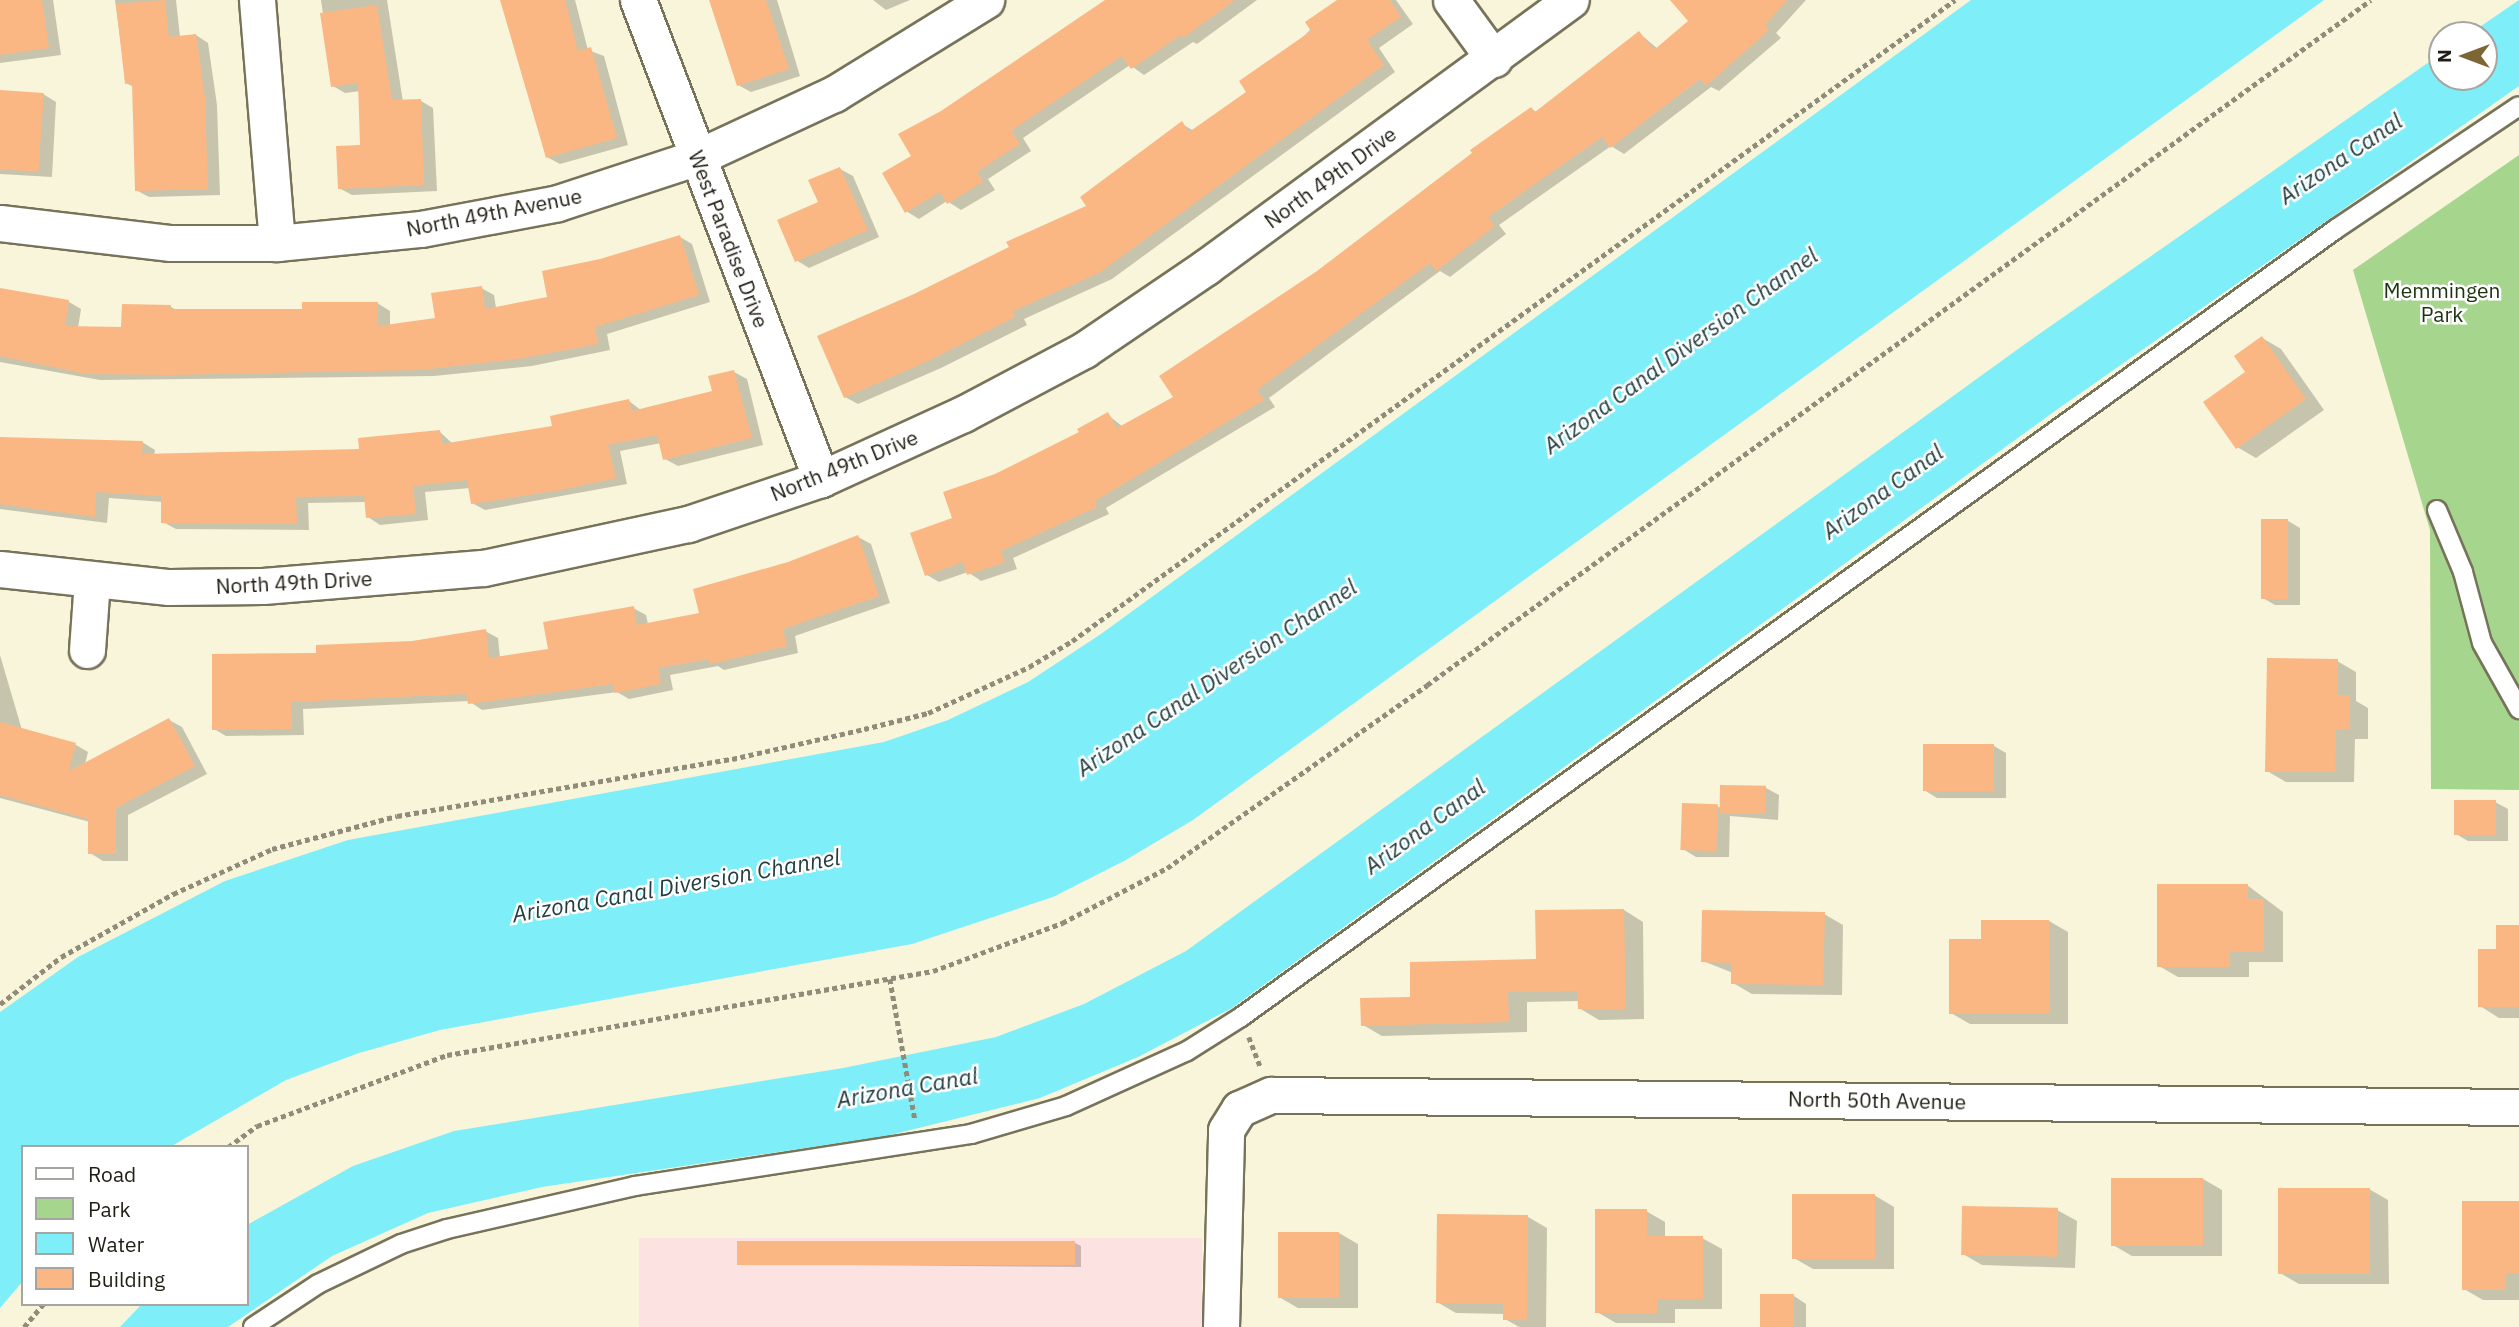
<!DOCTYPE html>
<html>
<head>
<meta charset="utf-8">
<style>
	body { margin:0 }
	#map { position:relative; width:2519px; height:1327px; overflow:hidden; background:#f9f5da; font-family:"IBM Plex Sans",sans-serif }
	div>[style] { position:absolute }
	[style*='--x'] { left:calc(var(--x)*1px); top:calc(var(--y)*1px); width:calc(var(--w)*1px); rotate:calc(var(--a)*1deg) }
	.commercial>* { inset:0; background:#fde2e2; transform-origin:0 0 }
	.green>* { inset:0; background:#a6d58d }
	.water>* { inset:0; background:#7eeef9 }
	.shadow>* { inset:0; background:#0003 }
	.building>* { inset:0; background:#fbb783; transform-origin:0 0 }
	.path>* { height:4.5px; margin-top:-2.25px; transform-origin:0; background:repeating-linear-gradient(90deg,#8f8c79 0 5px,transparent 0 8.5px) }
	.roads { filter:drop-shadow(2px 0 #77735b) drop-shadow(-2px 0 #77735b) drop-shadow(0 2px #77735b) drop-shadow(0 -2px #77735b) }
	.lane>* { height:18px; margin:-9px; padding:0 9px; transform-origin:9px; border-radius:9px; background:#fff }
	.street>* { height:35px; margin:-17.5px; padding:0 17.5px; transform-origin:17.5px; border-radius:17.5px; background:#fff }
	span { translate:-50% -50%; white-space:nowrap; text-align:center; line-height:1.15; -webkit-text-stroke:5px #fff; paint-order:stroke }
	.street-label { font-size:21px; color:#201e14 }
	.park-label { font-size:21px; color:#1d330f }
	.water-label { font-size:23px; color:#243e40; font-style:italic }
	.legend { position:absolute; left:21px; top:1145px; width:228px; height:161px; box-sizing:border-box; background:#fff; border:2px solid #a6a5a1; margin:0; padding:9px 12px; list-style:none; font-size:21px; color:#201e14 }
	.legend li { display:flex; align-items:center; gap:14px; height:35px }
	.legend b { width:35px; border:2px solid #a6a5a1 }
	.north { position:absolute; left:2428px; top:21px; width:70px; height:70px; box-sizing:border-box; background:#fff; border:2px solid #a6a5a1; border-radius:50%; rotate:270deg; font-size:19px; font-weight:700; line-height:28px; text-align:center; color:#201e14 }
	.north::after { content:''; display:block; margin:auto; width:24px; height:32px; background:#7c6636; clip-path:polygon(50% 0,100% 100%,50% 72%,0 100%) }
</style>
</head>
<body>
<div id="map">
	<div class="commercial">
		<div style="left:639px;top:1238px;width:563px;height:89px"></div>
	</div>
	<div class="green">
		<div style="clip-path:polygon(2519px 155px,2519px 790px,2431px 789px,2430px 530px,2353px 270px)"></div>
	</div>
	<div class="water">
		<div style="clip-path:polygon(1971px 0,2324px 0,1193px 820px,1124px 861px,1053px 897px,912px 944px,440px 1030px,359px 1053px,286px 1080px,170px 1147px,23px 1147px,23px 1281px,0 1308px,0 1012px,78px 957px,225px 881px,348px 840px,884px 742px,948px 720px,1028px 682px,1101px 634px)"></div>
		<div style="clip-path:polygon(2519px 0,2519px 86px,2055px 411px,1232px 1008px,1138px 1057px,1040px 1098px,886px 1136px,542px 1187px,428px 1213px,332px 1256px,228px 1327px,120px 1327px,142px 1304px,247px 1304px,247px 1225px,353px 1166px,454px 1131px,843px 1068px,996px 1037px,1084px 1004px,1186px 951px,2025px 344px,2442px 53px,2442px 77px,2484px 77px,2484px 35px,2468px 35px)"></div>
	</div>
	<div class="shadow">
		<div style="clip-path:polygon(0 0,53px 0,61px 55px,0 63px)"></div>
		<div style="clip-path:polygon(115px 0,176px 0,180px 37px,196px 35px,208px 43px,217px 105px,220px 195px,149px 197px,136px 190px,134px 87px,126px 83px)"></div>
		<div style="clip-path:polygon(321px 0,387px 0,403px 102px,421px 101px,433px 108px,437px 191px,352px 195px,339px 188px,362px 147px,360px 91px,345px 93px,333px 86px)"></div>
		<div style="clip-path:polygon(503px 0,575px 0,588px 50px,604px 56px,628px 145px,560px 164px,547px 157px)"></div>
		<div style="clip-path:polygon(711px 0,777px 0,800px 76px,751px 92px,738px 85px)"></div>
		<div style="clip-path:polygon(873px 0,910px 0,886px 10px)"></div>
		<div style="clip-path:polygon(1108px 0,1257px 0,1197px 44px,1193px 42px,1144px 75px,1130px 65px,1023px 138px,1031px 151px,988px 179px,995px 190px,961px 210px,947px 201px,919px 219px,906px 211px,913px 156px,942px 113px)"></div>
		<div style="clip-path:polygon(1340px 0,1396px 0,1413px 24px,1379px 48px,1395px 72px,1112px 279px,1024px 319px,1027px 325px,941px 368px,858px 404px,845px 397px,915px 295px,1089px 207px,1182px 124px,1194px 131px,1248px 92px)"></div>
		<div style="clip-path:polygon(1673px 0,1806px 0,1776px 33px,1781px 38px,1719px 91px,1711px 87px,1624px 154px,1611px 146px,1499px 225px,1506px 234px,1450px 277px,1440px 271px,1269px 398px,1275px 407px,1106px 508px,1109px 514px,1013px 558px,1017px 569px,981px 581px,968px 572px,939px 582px,927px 575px,954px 519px,995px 476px,1081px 432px,1107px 414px,1123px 427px,1175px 398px,1318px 273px,1531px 109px,1537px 112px,1639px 33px,1658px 49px,1690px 21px)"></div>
		<div style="clip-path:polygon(0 92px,43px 94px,56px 102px,52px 177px,0 174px)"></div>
		<div style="clip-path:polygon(840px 169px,853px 176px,879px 237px,809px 268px,796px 260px)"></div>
		<div style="clip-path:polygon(680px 237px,692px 244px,710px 302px,607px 334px,610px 350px,532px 366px,434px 376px,100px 380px,0 362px,0 291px,69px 302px,81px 309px,78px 328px,123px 329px,171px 307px,178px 311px,303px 311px,377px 303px,390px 311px,390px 326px,437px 320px,481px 288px,494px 295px,496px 308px,549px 298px,601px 261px)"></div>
		<div style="clip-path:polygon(2262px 338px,2281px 349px,2324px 410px,2256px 458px,2237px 447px,2247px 372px)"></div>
		<div style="clip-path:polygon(734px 372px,747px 379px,763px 445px,678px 466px,665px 459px,661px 443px,620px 451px,627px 484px,485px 510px,472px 503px,470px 488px,425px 492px,428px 520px,380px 525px,368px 517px,366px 502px,308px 503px,309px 530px,176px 529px,163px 522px,163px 502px,109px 498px,107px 523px,0 509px,0 438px,142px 442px,155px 450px,154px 456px,361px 451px,440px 432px,453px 444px,554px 427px,629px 401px,642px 411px,714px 392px)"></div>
		<div style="clip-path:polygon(2288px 521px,2300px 528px,2300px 605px,2275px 605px,2263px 598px)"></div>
		<div style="clip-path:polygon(858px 537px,871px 544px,890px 603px,795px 636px,798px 653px,724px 670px,718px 666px,670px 675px,673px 690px,629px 699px,617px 692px,482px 710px,469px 701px,303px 709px,304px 735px,226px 736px,214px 729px,318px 655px,485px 631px,498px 638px,500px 658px,550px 650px,633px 608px,646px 615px,648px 624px,701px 615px,789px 564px)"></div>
		<div style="clip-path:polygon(0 655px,22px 730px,76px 745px,88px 752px,85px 764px,169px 720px,182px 727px,207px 774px,128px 815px,128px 861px,103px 861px,90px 853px,90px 822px,0 798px)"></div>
		<div style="clip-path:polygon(2337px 661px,2356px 672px,2356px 701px,2368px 708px,2368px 739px,2355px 739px,2354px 782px,2286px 782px,2267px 771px)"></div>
		<div style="clip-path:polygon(1994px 746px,2006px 753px,2006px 798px,1937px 798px,1924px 790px)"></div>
		<div style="clip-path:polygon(1766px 788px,1779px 795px,1778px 820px,1730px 816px,1729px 857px,1696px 857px,1683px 849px,1717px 806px,1722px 809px)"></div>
		<div style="clip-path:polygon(2495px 802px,2508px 809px,2508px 841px,2468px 841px,2456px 834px)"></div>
		<div style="clip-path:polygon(2247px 885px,2283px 912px,2283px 962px,2249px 962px,2249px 977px,2178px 977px,2159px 966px)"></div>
		<div style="clip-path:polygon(1624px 910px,1643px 922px,1644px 1019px,1599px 1020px,1579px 1008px,1579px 1001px,1527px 1002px,1527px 1032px,1382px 1036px,1363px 1025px,1412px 998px,1538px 961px)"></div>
		<div style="clip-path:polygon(1824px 914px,1843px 925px,1842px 995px,1752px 994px,1733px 983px,1733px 973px,1703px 961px)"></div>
		<div style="clip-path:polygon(2049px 921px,2068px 932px,2068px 1024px,1970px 1024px,1951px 1013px,1983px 940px)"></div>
		<div style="clip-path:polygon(2519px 926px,2519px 1018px,2499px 1018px,2480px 1006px,2497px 951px)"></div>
		<div style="clip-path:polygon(2203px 1179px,2222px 1190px,2222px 1256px,2132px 1256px,2113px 1245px)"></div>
		<div style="clip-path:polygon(2369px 1189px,2388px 1200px,2389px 1284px,2299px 1284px,2280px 1273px)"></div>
		<div style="clip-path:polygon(1874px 1195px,1894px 1207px,1894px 1269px,1813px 1269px,1794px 1258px)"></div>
		<div style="clip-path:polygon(2519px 1203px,2519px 1300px,2483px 1300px,2464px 1289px)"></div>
		<div style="clip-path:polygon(2057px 1210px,2077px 1221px,2075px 1268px,1982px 1265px,1963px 1254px)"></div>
		<div style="clip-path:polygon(1646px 1211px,1665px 1222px,1665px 1238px,1702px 1238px,1722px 1249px,1722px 1309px,1675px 1309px,1675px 1323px,1616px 1323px,1597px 1312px)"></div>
		<div style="clip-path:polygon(1528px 1217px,1547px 1228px,1546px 1327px,1519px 1327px,1505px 1319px,1505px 1314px,1456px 1313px,1437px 1302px)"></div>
		<div style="clip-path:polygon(1339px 1233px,1358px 1244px,1358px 1308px,1298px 1308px,1279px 1297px)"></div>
		<div style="clip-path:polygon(1075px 1243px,1081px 1246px,1081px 1267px,739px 1264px)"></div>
		<div style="clip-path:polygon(1794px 1296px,1806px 1304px,1806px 1327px,1761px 1327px)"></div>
	</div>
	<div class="building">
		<div style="clip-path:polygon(0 0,42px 0,49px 48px,0 55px)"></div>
		<div style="clip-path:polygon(165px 0,169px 37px,196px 34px,205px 97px,208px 189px,135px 191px,132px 83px,125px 84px,116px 4px)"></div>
		<div style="clip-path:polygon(500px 0,565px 0,578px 51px,591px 47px,617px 138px,546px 158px)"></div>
		<div style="clip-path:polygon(709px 0,766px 0,789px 69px,737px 86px)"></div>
		<div style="clip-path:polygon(1105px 0,1235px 0,1183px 38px,1181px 35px,1131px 69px,1122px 56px,1011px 131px,1020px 144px,977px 172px,983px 182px,947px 204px,940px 192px,905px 213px,882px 173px,911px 156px,898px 134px,941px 111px)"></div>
		<div style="clip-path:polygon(1337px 0,1390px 0,1401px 17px,1367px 40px,1384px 65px,1099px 273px,1013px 311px,1015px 317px,928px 361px,844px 398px,817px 336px,914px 294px,1009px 247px,1006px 242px,1086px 206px,1080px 197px,1182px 121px,1189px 132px,1246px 92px,1239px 81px,1311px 31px,1305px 22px)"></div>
		<div style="clip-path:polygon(1670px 0,1787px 0,1765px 25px,1769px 30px,1706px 86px,1700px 79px,1610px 148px,1602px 137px,1488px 217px,1495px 226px,1436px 271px,1430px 263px,1257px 390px,1264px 400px,1095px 501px,1097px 507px,1001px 551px,1005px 562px,967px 575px,963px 562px,925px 576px,910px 533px,952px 518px,943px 492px,995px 474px,1079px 432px,1077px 429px,1108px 412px,1117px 428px,1173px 397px,1159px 376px,1317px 271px,1472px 153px,1470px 150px,1531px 107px,1535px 112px,1639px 31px,1654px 50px,1688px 21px)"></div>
		<div style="clip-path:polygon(377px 5px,392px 100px,421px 99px,424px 185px,338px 189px,336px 146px,360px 145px,358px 83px,331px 87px,320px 13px)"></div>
		<div style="left:0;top:90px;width:44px;height:79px;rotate:4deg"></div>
		<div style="clip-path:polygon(840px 167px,868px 230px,795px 262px,777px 220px,818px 202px,808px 180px)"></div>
		<div style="clip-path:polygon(680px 235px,699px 295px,595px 327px,598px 344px,518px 359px,420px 370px,170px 375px,86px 374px,0 356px,0 288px,69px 300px,65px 326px,121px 327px,122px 304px,171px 305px,171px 309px,302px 309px,302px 302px,378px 302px,378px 326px,435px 318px,431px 293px,482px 286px,485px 309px,547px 297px,542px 271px,600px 259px)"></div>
		<div style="clip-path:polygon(2262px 336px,2306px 399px,2236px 449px,2203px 402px,2245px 372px,2234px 356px)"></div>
		<div style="clip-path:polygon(734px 370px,752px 438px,663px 460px,657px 435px,608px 445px,616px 478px,561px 490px,471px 504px,467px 480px,413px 486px,416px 514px,366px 518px,364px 496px,296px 497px,297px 524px,161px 523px,161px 496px,96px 492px,95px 517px,0 504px,0 437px,143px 441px,142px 454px,359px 449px,358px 438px,440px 430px,442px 444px,552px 426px,550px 416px,629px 399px,632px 411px,712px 391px,708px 376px)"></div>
		<div style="left:2261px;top:519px;width:27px;height:80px"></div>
		<div style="clip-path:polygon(858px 535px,879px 596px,783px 629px,787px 646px,710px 664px,709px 659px,658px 668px,661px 684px,615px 693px,613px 684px,468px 704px,466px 694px,291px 702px,292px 729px,212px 730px,212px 654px,316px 653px,316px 645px,412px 641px,486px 629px,489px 658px,548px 649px,543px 622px,634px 606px,637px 625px,699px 613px,693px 589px,788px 562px)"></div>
		<div style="clip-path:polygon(2267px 658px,2338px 659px,2338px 695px,2350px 695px,2349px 729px,2336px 729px,2335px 772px,2265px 772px)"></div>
		<div style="clip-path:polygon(169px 718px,195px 766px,116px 808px,116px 854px,88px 854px,88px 819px,0 795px,0 722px,76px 743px,69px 771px)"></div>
		<div style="left:1923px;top:744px;width:71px;height:47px"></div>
		<div style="left:1720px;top:785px;width:46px;height:28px;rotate:1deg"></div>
		<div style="left:2454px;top:800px;width:42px;height:35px"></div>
		<div style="left:1682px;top:803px;width:36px;height:47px;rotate:2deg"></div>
		<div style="clip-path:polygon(2157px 884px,2248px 884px,2248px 899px,2264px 899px,2264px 952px,2230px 952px,2230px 967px,2157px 967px)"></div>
		<div style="clip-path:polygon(1624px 909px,1626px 1009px,1578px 1009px,1577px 991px,1508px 992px,1509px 1022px,1361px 1026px,1360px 998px,1410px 997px,1410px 962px,1536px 959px,1535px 910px)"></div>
		<div style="clip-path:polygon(1702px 910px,1825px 912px,1823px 985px,1731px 984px,1731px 963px,1701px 962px)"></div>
		<div style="clip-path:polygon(1981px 920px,2049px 920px,2050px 1014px,1949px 1014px,1949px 939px,1981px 939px)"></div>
		<div style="clip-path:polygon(2496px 925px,2519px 925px,2519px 1007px,2478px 1007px,2478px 949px,2496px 949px)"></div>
		<div style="left:2111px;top:1178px;width:92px;height:68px"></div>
		<div style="left:2278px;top:1188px;width:92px;height:86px"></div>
		<div style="left:1792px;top:1194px;width:83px;height:65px"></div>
		<div style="clip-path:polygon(2462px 1201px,2519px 1201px,2519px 1273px,2506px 1273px,2506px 1290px,2462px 1290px)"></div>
		<div style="left:1962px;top:1206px;width:96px;height:49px;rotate:1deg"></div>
		<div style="clip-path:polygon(1595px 1209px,1647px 1209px,1647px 1236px,1703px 1236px,1703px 1299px,1657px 1299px,1657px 1313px,1595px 1313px)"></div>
		<div style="clip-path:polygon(1437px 1214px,1528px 1215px,1527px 1320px,1503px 1320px,1503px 1304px,1436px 1303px)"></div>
		<div style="left:1278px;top:1232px;width:61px;height:66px"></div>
		<div style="left:737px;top:1241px;width:338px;height:24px"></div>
		<div style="left:1760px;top:1294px;width:34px;height:33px"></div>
	</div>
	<div class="path">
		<div style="--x:890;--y:979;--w:142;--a:79.9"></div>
		<div style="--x:0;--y:1004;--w:77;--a:-37.6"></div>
		<div style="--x:61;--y:957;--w:129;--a:-29.4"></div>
		<div style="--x:173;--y:894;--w:109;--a:-24.4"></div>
		<div style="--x:272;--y:849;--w:129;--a:-14.8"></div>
		<div style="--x:397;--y:816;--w:340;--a:-9.7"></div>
		<div style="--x:732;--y:759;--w:135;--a:-12.8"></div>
		<div style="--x:864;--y:729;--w:66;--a:-14"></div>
		<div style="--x:928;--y:713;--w:111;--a:-24.5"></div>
		<div style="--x:1029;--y:667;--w:50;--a:-31.2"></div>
		<div style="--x:1072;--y:641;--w:1091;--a:-35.98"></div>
		<div style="--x:1249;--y:1037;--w:33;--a:69"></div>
		<div style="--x:228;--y:1147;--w:36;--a:-36"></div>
		<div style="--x:257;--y:1126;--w:203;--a:-20.5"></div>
		<div style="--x:447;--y:1055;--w:493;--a:-9.8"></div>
		<div style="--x:933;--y:971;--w:138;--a:-20.4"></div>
		<div style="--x:1062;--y:923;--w:119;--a:-27.6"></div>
		<div style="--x:1167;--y:868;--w:318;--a:-35.1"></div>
		<div style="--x:1427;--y:685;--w:1166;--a:-35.97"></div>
		<div style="--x:24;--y:1327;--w:30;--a:-50"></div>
	</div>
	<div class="roads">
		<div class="lane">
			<div style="--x:2437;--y:510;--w:67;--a:67.2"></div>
			<div style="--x:2463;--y:572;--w:73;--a:75"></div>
			<div style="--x:2482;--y:643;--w:76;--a:60.7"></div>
			<div style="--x:253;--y:1327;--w:78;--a:-33.5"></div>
			<div style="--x:318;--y:1284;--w:92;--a:-25.7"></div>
			<div style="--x:401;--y:1244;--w:48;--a:-18.1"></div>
			<div style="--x:447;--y:1229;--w:193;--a:-12.9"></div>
			<div style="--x:635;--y:1186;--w:340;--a:-8.8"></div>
			<div style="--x:971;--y:1134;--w:99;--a:-16.4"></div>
			<div style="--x:1066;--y:1106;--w:133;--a:-24.4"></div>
			<div style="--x:1187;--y:1051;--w:64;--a:-32.2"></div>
			<div style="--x:1241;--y:1017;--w:1349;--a:-35.74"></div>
			<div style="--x:2336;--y:229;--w:220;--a:-33.9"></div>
		</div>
		<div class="street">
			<div style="--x:257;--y:0;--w:244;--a:85.3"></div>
			<div style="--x:638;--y:0;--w:513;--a:69.09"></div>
			<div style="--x:1451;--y:0;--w:73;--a:53.9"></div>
			<div style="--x:0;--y:223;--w:172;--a:6.7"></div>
			<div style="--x:171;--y:243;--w:106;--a:0"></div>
			<div style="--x:277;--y:243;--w:145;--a:-5.6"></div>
			<div style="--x:421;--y:229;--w:139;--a:-10.7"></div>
			<div style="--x:558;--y:203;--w:147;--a:-18.2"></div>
			<div style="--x:698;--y:157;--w:150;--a:-24.9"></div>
			<div style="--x:834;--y:94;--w:179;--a:-31.7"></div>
			<div style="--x:0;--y:569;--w:170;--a:6.1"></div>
			<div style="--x:169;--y:587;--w:94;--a:-0.6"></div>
			<div style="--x:263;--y:586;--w:222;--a:-4.7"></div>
			<div style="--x:484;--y:568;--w:209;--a:-12.2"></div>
			<div style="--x:688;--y:524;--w:140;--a:-18.7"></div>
			<div style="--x:821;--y:479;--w:156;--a:-24.6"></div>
			<div style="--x:963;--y:414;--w:137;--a:-27.9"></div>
			<div style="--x:1084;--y:350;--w:148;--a:-34.2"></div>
			<div style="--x:1206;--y:267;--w:452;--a:-36.2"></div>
			<div style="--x:87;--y:650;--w:69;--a:-85.9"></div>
			<div style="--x:1221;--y:1327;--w:197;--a:-88.5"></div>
			<div style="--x:1226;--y:1130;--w:25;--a:-58"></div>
			<div style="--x:1239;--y:1109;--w:35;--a:-24"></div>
			<div style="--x:1271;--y:1095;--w:1248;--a:0.55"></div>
		</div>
	</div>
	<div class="street-label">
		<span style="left:1330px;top:177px;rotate:-36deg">North 49th Drive</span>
		<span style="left:494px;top:212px;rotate:-11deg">North 49th Avenue</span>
		<span style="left:729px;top:239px;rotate:69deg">West Paradise Drive</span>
		<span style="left:844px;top:465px;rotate:-22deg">North 49th Drive</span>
		<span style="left:294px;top:582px;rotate:-3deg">North 49th Drive</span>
		<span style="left:1877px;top:1100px;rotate:1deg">North 50th Avenue</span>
	</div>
	<div class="park-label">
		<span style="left:2442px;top:302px">Memmingen<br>Park</span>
	</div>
	<div class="water-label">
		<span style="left:2340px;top:158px;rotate:-34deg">Arizona Canal</span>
		<span style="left:1680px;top:350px;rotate:-36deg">Arizona Canal Diversion Channel</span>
		<span style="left:1882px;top:491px;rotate:-36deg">Arizona Canal</span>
		<span style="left:1216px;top:677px;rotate:-34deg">Arizona Canal Diversion Channel</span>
		<span style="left:1424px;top:826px;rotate:-36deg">Arizona Canal</span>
		<span style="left:676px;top:885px;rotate:-10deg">Arizona Canal Diversion Channel</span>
		<span style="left:907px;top:1087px;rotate:-10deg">Arizona Canal</span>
	</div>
	<ul class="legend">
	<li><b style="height:9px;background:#fff"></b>Road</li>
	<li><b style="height:19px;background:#a6d58d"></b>Park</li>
	<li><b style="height:19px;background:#7eeef9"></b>Water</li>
	<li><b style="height:19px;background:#fbb783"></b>Building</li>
	</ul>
	<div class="north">N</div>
</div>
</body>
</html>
